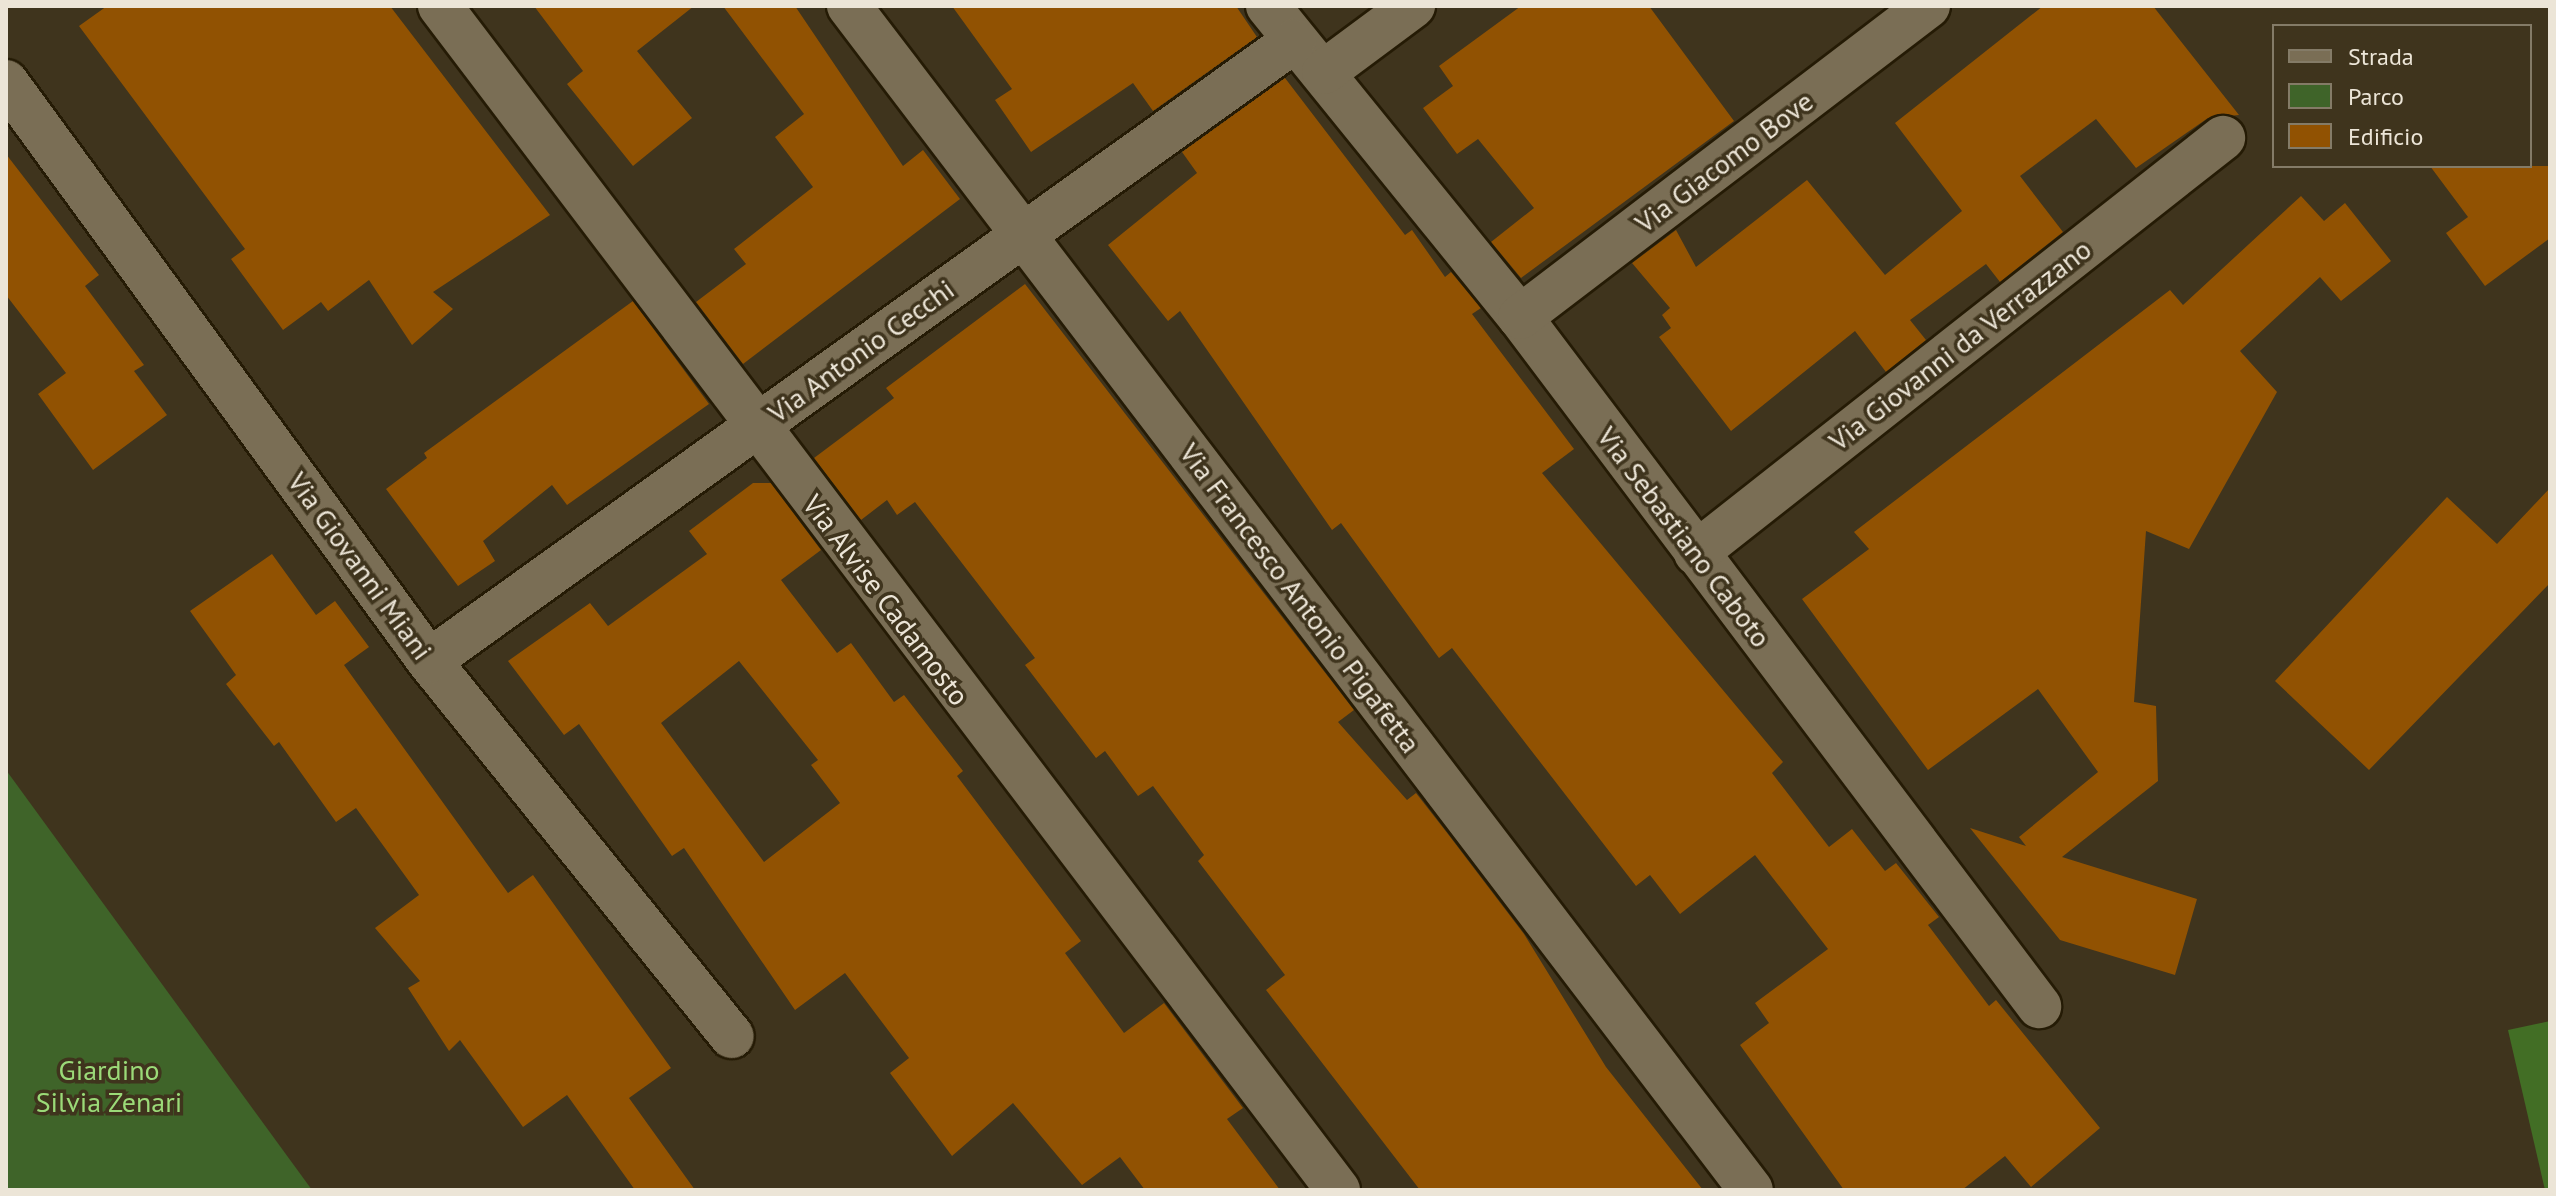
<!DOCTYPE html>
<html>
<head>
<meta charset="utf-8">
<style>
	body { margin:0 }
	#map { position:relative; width:2556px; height:1196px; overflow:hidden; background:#3f341d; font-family:"PT Sans",sans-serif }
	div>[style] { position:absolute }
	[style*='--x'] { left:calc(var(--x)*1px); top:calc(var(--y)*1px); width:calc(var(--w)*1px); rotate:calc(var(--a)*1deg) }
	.green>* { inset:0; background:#3f6429 }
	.forest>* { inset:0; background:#426e25 }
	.building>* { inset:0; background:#915202 }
	.roads { filter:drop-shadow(2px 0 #251b05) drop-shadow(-2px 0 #251b05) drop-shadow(0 2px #251b05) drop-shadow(0 -2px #251b05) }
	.street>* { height:44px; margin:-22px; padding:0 22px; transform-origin:22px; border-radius:22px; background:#7a6e55 }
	span { translate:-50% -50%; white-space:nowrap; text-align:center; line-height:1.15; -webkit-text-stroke:7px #3f341d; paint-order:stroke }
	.street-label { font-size:28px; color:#ece5d7 }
	.park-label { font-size:28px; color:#9bda78 }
	.frame { position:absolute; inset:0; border:8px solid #ece5d7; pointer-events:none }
	.legend { position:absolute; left:2272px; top:24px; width:260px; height:144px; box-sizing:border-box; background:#3f341d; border:2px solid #847b67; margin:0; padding:10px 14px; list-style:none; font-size:24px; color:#ece5d7 }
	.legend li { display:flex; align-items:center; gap:16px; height:40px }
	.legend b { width:40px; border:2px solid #847b67 }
</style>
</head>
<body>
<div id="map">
	<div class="green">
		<div style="clip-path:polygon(6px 770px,312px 1190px,6px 1190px)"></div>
	</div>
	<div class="forest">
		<div style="clip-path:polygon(2550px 1021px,2550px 1190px,2545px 1190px,2508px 1030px)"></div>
	</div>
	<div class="building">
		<div style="clip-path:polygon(107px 6px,390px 6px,550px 215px,433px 292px,453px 309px,412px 345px,369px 280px,328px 311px,321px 302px,283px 330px,231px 259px,245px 249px,79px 26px)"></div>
		<div style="clip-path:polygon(534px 6px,694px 6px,637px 51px,692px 118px,633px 166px,567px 84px,583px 71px)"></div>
		<div style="clip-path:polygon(723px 6px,795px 6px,903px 166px,923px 150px,960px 199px,743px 364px,696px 302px,746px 264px,734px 249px,813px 187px,775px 137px,804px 114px)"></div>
		<div style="clip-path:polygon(952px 6px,1236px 6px,1257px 37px,1153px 111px,1133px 83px,1031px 152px,995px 100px,1012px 89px)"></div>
		<div style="clip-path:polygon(1521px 6px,1649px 6px,1734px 121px,1521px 278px,1491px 242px,1534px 208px,1478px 139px,1457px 154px,1423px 108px,1453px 86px,1439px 66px)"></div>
		<div style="clip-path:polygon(2043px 6px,2153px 6px,2239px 115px,2208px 118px,2136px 168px,2096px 119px,2020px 176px,2063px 232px,2000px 282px,1986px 264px,1910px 320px,1926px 340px,1886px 372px,1855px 331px,1731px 431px,1659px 337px,1671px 328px,1662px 315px,1670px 308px,1632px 263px,1676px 230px,1696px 267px,1807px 180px,1885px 275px,1962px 211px,1895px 123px)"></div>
		<div style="clip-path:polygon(1285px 78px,1405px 235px,1412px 230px,1445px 277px,1451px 272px,1481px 308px,1472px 314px,1574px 449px,1542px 473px,1783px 762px,1772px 773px,1829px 847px,1852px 829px,1885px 871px,1896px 863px,1939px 917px,1928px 925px,1989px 1006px,1996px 1000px,2100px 1128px,2031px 1187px,2005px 1156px,1962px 1190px,1844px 1190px,1740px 1045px,1769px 1023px,1755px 1003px,1828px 949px,1755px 855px,1680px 914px,1650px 875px,1636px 886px,1452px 648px,1439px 658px,1341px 523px,1332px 530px,1180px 311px,1168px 321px,1108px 245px,1197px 173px,1182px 152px)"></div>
		<div style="clip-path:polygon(6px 154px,99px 275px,85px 286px,144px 365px,134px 371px,167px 415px,93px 470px,38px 394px,66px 373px,6px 295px)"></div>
		<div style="clip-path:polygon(2430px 166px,2550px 166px,2550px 238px,2485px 286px,2446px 233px,2468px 217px)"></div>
		<div style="clip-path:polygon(2301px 196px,2324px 221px,2345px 203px,2391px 261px,2341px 301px,2320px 277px,2240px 351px,2277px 392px,2189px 549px,2146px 531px,2134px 702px,2156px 706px,2158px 781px,2062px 857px,2197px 899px,2175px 975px,2060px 940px,1970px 828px,2026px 846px,2019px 837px,2098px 772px,2038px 689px,1928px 770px,1802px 599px,1869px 549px,1854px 532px,2170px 290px,2183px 305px)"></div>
		<div style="clip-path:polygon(1025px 284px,1354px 710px,1338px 722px,1407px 800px,1416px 793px,1448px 834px,1524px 934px,1606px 1067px,1703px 1190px,1420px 1190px,1266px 990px,1285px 975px,1198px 861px,1204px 855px,1153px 786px,1138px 796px,1105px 751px,1096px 758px,1025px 665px,1035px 658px,915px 502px,897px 515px,887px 500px,861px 520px,814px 458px,894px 398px,886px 388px)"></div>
		<div style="clip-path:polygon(633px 301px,709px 404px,567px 505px,552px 485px,483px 541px,495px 561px,458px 586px,386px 489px,427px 458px,424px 453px)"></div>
		<div style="clip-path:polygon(evenodd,753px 483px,771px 483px,821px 550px,781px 580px,837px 653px,851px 643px,894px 702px,904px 695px,963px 771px,957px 776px,1081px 941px,1065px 953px,1124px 1033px,1164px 1003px,1243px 1108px,1227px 1119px,1280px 1190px,1145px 1190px,1120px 1157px,1082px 1185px,1013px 1103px,952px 1156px,890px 1073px,909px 1058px,845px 973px,795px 1010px,684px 848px,672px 856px,579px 724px,564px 735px,508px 661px,590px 603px,608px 626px,707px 554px,689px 531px,753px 483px,739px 661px,818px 760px,811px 765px,840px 803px,764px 862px,661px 723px,739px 661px)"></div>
		<div style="clip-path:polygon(2550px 488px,2550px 583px,2369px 770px,2275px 681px,2447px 497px,2497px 544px)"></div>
		<div style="clip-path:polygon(272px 554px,316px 615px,335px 601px,369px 647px,344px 665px,508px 893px,533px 875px,671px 1068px,629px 1098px,695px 1190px,635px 1190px,567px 1095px,523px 1127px,460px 1040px,449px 1051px,408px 988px,420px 981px,375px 928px,419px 895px,356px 808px,336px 822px,279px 742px,274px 746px,226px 684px,236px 675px,190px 611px)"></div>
	</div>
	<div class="roads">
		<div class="street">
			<div style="--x:440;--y:6;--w:1486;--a:52.82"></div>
			<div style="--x:849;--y:6;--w:1488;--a:52.7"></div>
			<div style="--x:1268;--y:6;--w:400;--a:51"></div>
			<div style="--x:1520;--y:317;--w:863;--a:53.01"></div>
			<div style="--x:1324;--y:72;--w:111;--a:-36.6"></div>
			<div style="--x:6;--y:82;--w:717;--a:53.85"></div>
			<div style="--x:429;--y:661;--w:482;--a:51.1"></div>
			<div style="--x:1520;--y:317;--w:513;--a:-37.32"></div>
			<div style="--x:1696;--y:553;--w:671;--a:-38.22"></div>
			<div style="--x:429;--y:661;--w:1064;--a:-35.63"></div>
		</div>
	</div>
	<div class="street-label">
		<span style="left:1724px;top:162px;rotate:-37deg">Via Giacomo Bove</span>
		<span style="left:1960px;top:345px;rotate:-38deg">Via Giovanni da Verrazzano</span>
		<span style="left:861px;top:351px;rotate:-36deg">Via Antonio Cecchi</span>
		<span style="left:1684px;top:537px;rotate:53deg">Via Sebastiano Caboto</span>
		<span style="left:360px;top:566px;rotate:54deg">Via Giovanni Miani</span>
		<span style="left:1300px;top:598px;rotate:53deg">Via Francesco Antonio Pigafetta</span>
		<span style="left:886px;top:600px;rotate:53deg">Via Alvise Cadamosto</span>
	</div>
	<div class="park-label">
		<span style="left:109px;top:1086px">Giardino<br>Silvia Zenari</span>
	</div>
	<div class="frame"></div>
	<ul class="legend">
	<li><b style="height:10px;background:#7a6e55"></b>Strada</li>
	<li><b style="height:22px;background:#3f6429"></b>Parco</li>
	<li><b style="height:22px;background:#915202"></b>Edificio</li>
	</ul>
</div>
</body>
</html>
